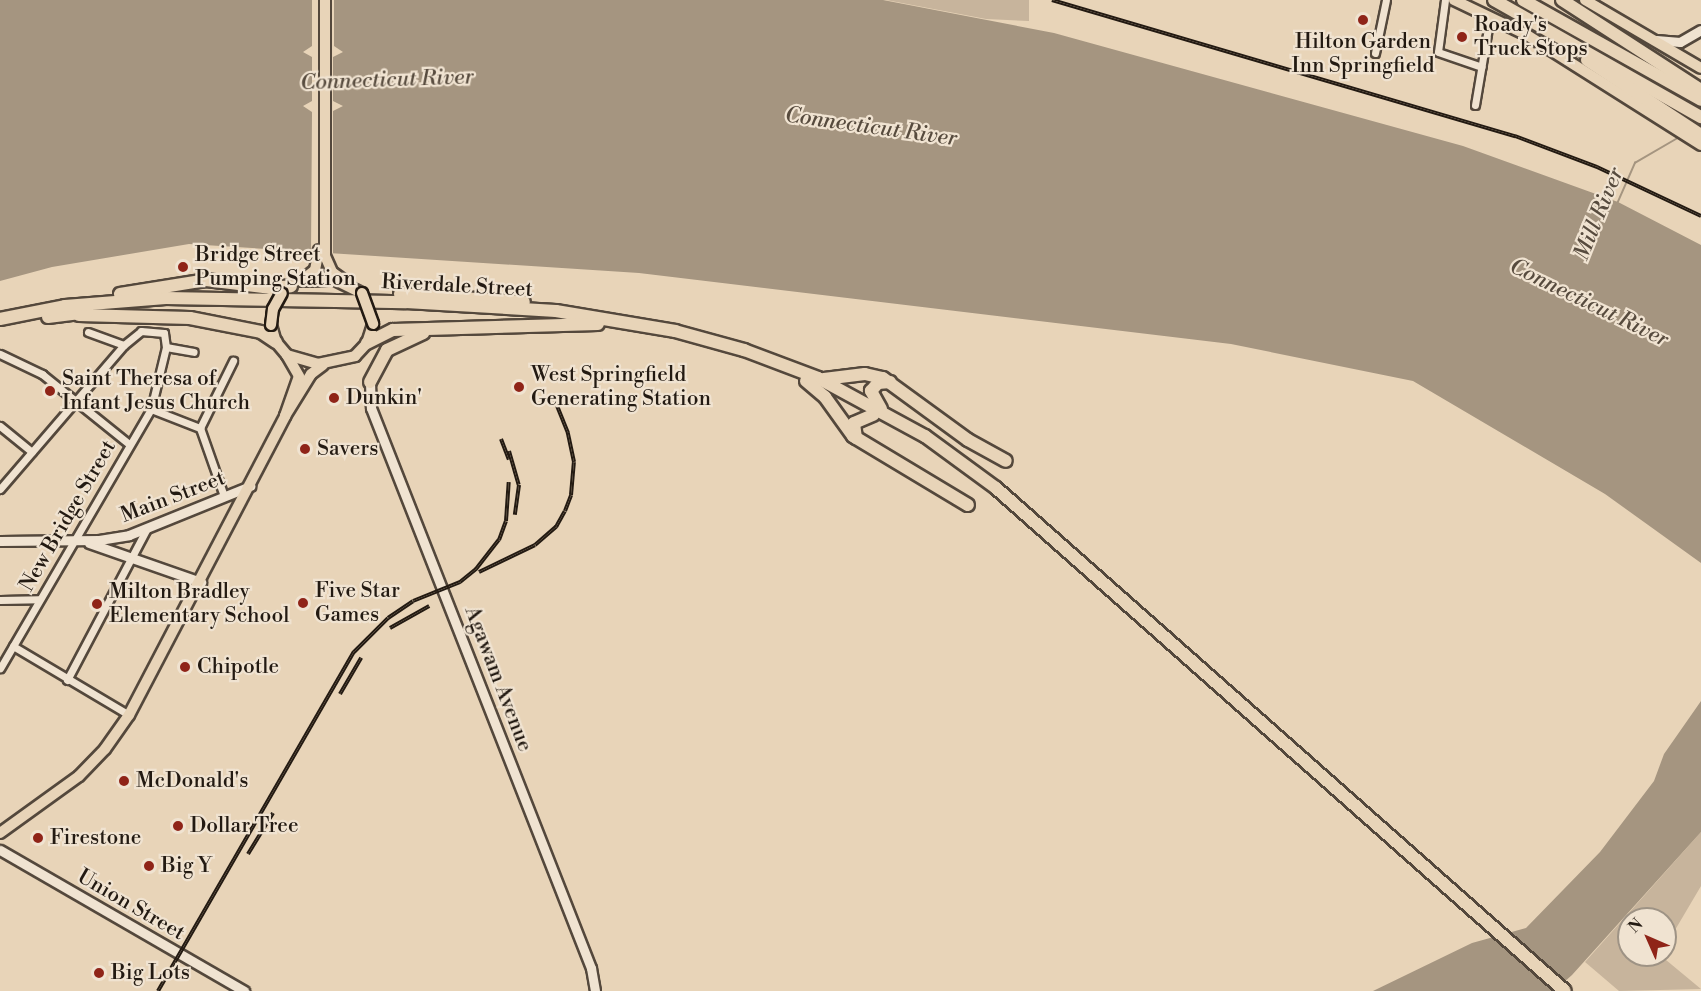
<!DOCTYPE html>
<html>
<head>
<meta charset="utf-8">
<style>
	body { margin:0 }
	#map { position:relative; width:1701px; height:991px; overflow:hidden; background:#e8d4b8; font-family:"Libre Bodoni",serif }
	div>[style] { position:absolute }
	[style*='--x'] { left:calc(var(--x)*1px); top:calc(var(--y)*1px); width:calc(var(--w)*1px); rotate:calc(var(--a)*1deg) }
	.green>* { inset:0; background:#c7b49c }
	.water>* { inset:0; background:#a59580 }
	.pier>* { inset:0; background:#e8d4b8 }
	.stream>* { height:1.5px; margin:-0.75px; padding:0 0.75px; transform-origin:0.75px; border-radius:0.75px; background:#a59580 }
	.roads { filter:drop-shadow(2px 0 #54483c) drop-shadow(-2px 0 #54483c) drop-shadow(0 2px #54483c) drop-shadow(0 -2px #54483c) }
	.street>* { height:7px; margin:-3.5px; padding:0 3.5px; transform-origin:3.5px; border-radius:3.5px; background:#f0e3d1 }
	.secondary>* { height:9px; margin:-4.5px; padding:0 4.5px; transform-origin:4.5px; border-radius:4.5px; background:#f0e3d1 }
	.primary>* { height:10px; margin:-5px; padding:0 5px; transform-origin:5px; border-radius:5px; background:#e8d4b8 }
	.highway>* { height:12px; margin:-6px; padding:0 6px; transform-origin:6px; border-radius:6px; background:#e8d4b8 }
	.rail>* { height:4px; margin-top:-2px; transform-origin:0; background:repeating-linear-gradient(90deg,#f0e3d1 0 4.5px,#231a12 0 9px); box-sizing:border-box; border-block:2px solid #231a12 }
	.bridges { filter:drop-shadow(2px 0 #231a12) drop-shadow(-2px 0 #231a12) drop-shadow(0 2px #231a12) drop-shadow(0 -2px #231a12) }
	.primary-bridge>* { height:10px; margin:-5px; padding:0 5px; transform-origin:5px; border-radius:5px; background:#e8d4b8 }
	.dots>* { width:16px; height:16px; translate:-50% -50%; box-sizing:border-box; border:3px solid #f0e3d1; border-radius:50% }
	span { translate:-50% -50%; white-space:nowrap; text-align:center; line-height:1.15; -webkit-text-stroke:4.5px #f0e3d1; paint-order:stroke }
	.poi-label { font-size:21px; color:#231a12 }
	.left { translate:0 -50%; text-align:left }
	.street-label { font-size:21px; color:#231a12 }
	.water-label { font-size:22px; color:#574b3e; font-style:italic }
	.north { position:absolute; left:1617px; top:907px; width:60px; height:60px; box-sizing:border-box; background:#f0e3d1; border:2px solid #9e9385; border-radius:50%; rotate:315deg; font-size:16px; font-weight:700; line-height:24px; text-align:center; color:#231a12 }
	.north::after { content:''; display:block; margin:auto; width:21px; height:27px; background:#8f2418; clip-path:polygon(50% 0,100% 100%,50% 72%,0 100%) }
</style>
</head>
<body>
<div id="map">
	<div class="green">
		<div style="clip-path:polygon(886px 0,1029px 0,1029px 21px,986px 19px)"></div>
		<div style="clip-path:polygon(1701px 832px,1701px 886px,1665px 947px,1665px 919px,1629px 919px,1629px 955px,1660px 955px,1701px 989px,1619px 991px,1585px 962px)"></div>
	</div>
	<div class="water">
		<div style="clip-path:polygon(0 0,883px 0,1054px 33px,1463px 146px,1618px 202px,1701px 245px,1701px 563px,1605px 494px,1413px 381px,1231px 344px,639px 273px,189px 244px,52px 267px,0 281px)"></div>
		<div style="clip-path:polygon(1701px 701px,1701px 832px,1572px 975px,1554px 991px,1373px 991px,1472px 943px,1526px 928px,1600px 852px,1654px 781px,1664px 754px)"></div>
	</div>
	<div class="pier">
		<div style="clip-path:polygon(312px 0,334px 0,334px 46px,343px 52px,333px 57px,333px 101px,343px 106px,333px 111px,333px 254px,311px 253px,312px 112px,303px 106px,312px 101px,312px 57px,303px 52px,312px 46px)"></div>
	</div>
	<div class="stream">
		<div style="--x:1617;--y:204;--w:45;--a:-66.3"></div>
		<div style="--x:1635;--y:163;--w:48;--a:-30.3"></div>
	</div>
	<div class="roads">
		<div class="street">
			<div style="--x:1445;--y:0;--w:52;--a:97.7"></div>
			<div style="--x:1438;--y:52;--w:46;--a:18.8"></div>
			<div style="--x:1375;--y:53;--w:54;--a:-78.3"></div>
			<div style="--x:1475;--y:105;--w:90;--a:-80.4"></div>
			<div style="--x:88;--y:332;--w:38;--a:20"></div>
			<div style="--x:166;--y:347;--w:28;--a:10"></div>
			<div style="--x:0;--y:354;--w:47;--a:25.5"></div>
			<div style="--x:42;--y:374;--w:112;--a:38.8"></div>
			<div style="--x:151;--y:409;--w:53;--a:21.2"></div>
			<div style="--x:200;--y:428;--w:72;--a:70.6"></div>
			<div style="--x:0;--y:426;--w:41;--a:39.1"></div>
			<div style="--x:200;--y:428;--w:75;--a:-63.8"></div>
			<div style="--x:0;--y:489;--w:190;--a:-49.3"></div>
			<div style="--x:124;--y:345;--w:22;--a:-39"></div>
			<div style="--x:141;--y:331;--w:23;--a:5"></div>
			<div style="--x:164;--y:333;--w:14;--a:82"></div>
			<div style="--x:166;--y:347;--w:64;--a:103.6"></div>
			<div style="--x:151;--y:409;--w:300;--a:120.2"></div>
			<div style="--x:0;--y:600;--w:39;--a:-1"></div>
			<div style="--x:13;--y:646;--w:135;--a:30.7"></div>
			<div style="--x:67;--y:680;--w:170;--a:-62.2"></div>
		</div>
		<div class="secondary">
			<div style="--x:1656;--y:40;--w:24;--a:5"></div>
			<div style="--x:1680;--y:42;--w:24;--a:-30"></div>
			<div style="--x:370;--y:382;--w:26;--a:88"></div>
			<div style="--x:371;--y:408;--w:602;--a:68.55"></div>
			<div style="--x:591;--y:968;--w:23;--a:80"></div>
			<div style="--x:0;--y:541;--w:99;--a:-0.6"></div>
			<div style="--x:99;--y:540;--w:30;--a:-9"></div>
			<div style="--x:129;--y:535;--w:131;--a:-22"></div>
			<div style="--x:89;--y:543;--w:119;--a:19.2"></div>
			<div style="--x:0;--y:850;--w:282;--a:30"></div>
		</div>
		<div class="primary">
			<div style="--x:325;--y:0;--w:256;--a:90"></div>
			<div style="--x:325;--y:256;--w:17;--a:66"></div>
			<div style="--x:332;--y:272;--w:19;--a:36"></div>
			<div style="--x:1454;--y:0;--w:81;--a:25.6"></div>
			<div style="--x:1527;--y:35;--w:206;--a:32.3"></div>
			<div style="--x:1585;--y:0;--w:134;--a:30.4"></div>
			<div style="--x:301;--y:281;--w:18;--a:-38"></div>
			<div style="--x:315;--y:270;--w:20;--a:-79"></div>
			<div style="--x:302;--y:281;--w:33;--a:-2"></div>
			<div style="--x:335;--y:280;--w:30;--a:26"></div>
			<div style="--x:271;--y:325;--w:18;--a:74"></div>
			<div style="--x:276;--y:342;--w:17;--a:50"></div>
			<div style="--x:287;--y:355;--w:32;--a:16"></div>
			<div style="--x:318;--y:364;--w:38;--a:-12"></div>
			<div style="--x:355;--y:356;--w:18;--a:-47"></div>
			<div style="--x:367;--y:343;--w:20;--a:-72"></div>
			<div style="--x:285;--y:416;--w:49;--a:-58.2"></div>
			<div style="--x:311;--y:374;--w:15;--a:-37"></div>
			<div style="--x:0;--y:833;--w:97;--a:-35.8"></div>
			<div style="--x:79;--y:776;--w:37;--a:-46"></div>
			<div style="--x:105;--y:749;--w:42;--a:-54.8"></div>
			<div style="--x:129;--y:715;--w:337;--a:-62.4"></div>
			<div style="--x:285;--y:416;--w:42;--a:-70.7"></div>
			<div style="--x:299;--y:376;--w:24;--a:-120"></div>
		</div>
		<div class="highway">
			<div style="--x:1494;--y:0;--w:238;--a:29.5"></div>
			<div style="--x:1523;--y:0;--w:204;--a:29.3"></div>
			<div style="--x:1562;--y:0;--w:166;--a:32.9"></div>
			<div style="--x:1587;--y:60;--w:136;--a:33.3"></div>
			<div style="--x:120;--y:294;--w:87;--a:-9.2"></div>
			<div style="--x:206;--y:280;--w:64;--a:7.1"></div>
			<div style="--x:270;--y:288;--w:21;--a:-5"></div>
			<div style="--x:400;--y:294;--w:124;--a:3.7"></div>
			<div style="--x:79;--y:315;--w:111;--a:1.5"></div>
			<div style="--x:190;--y:318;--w:72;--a:11.2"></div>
			<div style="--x:261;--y:332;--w:18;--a:34"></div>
			<div style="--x:48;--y:317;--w:40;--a:-7.1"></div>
			<div style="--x:0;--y:319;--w:66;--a:-11.3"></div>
			<div style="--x:65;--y:306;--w:101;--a:-4.5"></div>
			<div style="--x:166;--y:298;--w:240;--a:1"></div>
			<div style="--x:406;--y:302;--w:150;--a:3.4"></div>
			<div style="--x:556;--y:311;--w:121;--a:9.5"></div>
			<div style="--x:675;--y:331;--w:72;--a:15.4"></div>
			<div style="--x:744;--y:350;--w:79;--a:20.7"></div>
			<div style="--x:818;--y:378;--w:122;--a:28.5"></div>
			<div style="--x:925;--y:436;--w:88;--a:36.2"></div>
			<div style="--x:996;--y:488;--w:759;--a:41.48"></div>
			<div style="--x:367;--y:343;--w:29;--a:-27"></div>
			<div style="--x:393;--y:330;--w:205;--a:-1.7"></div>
			<div style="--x:824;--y:379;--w:41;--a:-7"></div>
			<div style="--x:865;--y:374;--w:18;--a:13"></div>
			<div style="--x:883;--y:378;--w:105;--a:36.1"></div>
			<div style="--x:968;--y:440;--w:43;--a:28.9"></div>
			<div style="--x:806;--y:381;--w:25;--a:40"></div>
			<div style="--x:825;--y:397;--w:48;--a:54.3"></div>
			<div style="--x:853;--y:436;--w:134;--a:31"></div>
			<div style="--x:370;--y:382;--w:36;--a:-62"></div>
			<div style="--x:387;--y:350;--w:40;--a:-25"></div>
			<div style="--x:881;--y:409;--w:21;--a:-119"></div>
			<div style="--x:871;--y:391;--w:11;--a:-49"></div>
			<div style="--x:878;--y:383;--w:12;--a:-5"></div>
			<div style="--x:856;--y:438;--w:15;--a:-98"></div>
			<div style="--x:854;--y:423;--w:21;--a:-23"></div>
		</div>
	</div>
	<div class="rail">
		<div style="--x:1052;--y:0;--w:483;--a:16.4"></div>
		<div style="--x:1515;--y:136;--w:88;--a:20.7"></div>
		<div style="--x:1597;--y:167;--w:115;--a:25.2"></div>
		<div style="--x:501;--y:439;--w:22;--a:69"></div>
		<div style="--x:509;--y:451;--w:35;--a:74"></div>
		<div style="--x:519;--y:485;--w:30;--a:98"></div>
		<div style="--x:479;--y:572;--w:62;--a:-25.7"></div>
		<div style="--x:535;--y:545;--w:28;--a:-41"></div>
		<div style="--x:556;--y:527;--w:18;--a:-61"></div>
		<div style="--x:565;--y:511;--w:17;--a:-69"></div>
		<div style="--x:571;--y:495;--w:33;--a:-85"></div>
		<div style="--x:574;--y:462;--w:30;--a:-102"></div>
		<div style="--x:568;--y:433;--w:35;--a:-112"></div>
		<div style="--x:390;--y:628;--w:45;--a:-29.4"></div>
		<div style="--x:340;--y:694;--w:42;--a:-59.7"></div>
		<div style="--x:248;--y:854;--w:48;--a:-58.6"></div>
		<div style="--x:158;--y:991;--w:392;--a:-60"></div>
		<div style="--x:354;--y:652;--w:48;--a:-45"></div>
		<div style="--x:388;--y:618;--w:30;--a:-34"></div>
		<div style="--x:413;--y:601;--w:51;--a:-22"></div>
		<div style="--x:460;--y:582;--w:21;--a:-39"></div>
		<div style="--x:476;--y:569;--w:37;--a:-52"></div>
		<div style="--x:499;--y:540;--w:20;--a:-70"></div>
		<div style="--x:506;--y:521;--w:39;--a:-86"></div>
	</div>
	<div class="bridges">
		<div class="primary-bridge">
			<div style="--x:362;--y:293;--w:33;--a:70"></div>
			<div style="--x:271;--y:325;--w:16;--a:-83"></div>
			<div style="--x:273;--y:309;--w:18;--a:-61"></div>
		</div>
	</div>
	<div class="dots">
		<div style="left:1363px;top:20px;background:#8f2418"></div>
		<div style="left:1462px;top:37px;background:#8f2418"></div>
		<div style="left:183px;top:267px;background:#8f2418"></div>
		<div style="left:519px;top:387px;background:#8f2418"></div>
		<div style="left:50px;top:391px;background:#8f2418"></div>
		<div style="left:334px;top:398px;background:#8f2418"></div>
		<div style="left:305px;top:449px;background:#8f2418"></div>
		<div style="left:303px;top:603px;background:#8f2418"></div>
		<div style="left:97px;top:604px;background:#8f2418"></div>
		<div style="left:185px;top:667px;background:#8f2418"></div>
		<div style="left:124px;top:781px;background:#8f2418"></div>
		<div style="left:178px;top:826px;background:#8f2418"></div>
		<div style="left:38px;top:838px;background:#8f2418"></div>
		<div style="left:149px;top:866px;background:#8f2418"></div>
		<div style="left:99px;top:973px;background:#8f2418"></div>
	</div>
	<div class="poi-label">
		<span class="left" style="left:1474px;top:37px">Roady's<br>Truck Stops</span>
		<span style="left:1363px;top:54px">Hilton Garden<br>Inn Springfield</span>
		<span class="left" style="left:195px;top:267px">Bridge Street<br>Pumping Station</span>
		<span class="left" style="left:531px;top:387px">West Springfield<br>Generating Station</span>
		<span class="left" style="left:62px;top:391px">Saint Theresa of<br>Infant Jesus Church</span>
		<span class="left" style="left:346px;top:398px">Dunkin'</span>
		<span class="left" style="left:317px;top:449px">Savers</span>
		<span class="left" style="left:315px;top:603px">Five Star<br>Games</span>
		<span class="left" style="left:109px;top:604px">Milton Bradley<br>Elementary School</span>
		<span class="left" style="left:197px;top:667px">Chipotle</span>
		<span class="left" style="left:136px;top:781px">McDonald's</span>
		<span class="left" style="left:190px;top:826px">Dollar Tree</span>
		<span class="left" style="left:50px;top:838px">Firestone</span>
		<span class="left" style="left:161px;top:866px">Big Y</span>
		<span class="left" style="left:111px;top:973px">Big Lots</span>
	</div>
	<div class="street-label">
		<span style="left:457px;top:286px;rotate:3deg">Riverdale Street</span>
		<span style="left:173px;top:497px;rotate:-21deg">Main Street</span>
		<span style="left:68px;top:516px;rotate:-60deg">New Bridge Street</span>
		<span style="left:498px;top:679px;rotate:69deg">Agawam Avenue</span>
		<span style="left:131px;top:905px;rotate:30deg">Union Street</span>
	</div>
	<div class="water-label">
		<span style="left:387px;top:80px;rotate:-2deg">Connecticut River</span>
		<span style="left:871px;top:127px;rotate:8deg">Connecticut River</span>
		<span style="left:1599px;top:214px;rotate:-68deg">Mill River</span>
		<span style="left:1589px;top:303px;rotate:26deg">Connecticut River</span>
	</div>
	<div class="north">N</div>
</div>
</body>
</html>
